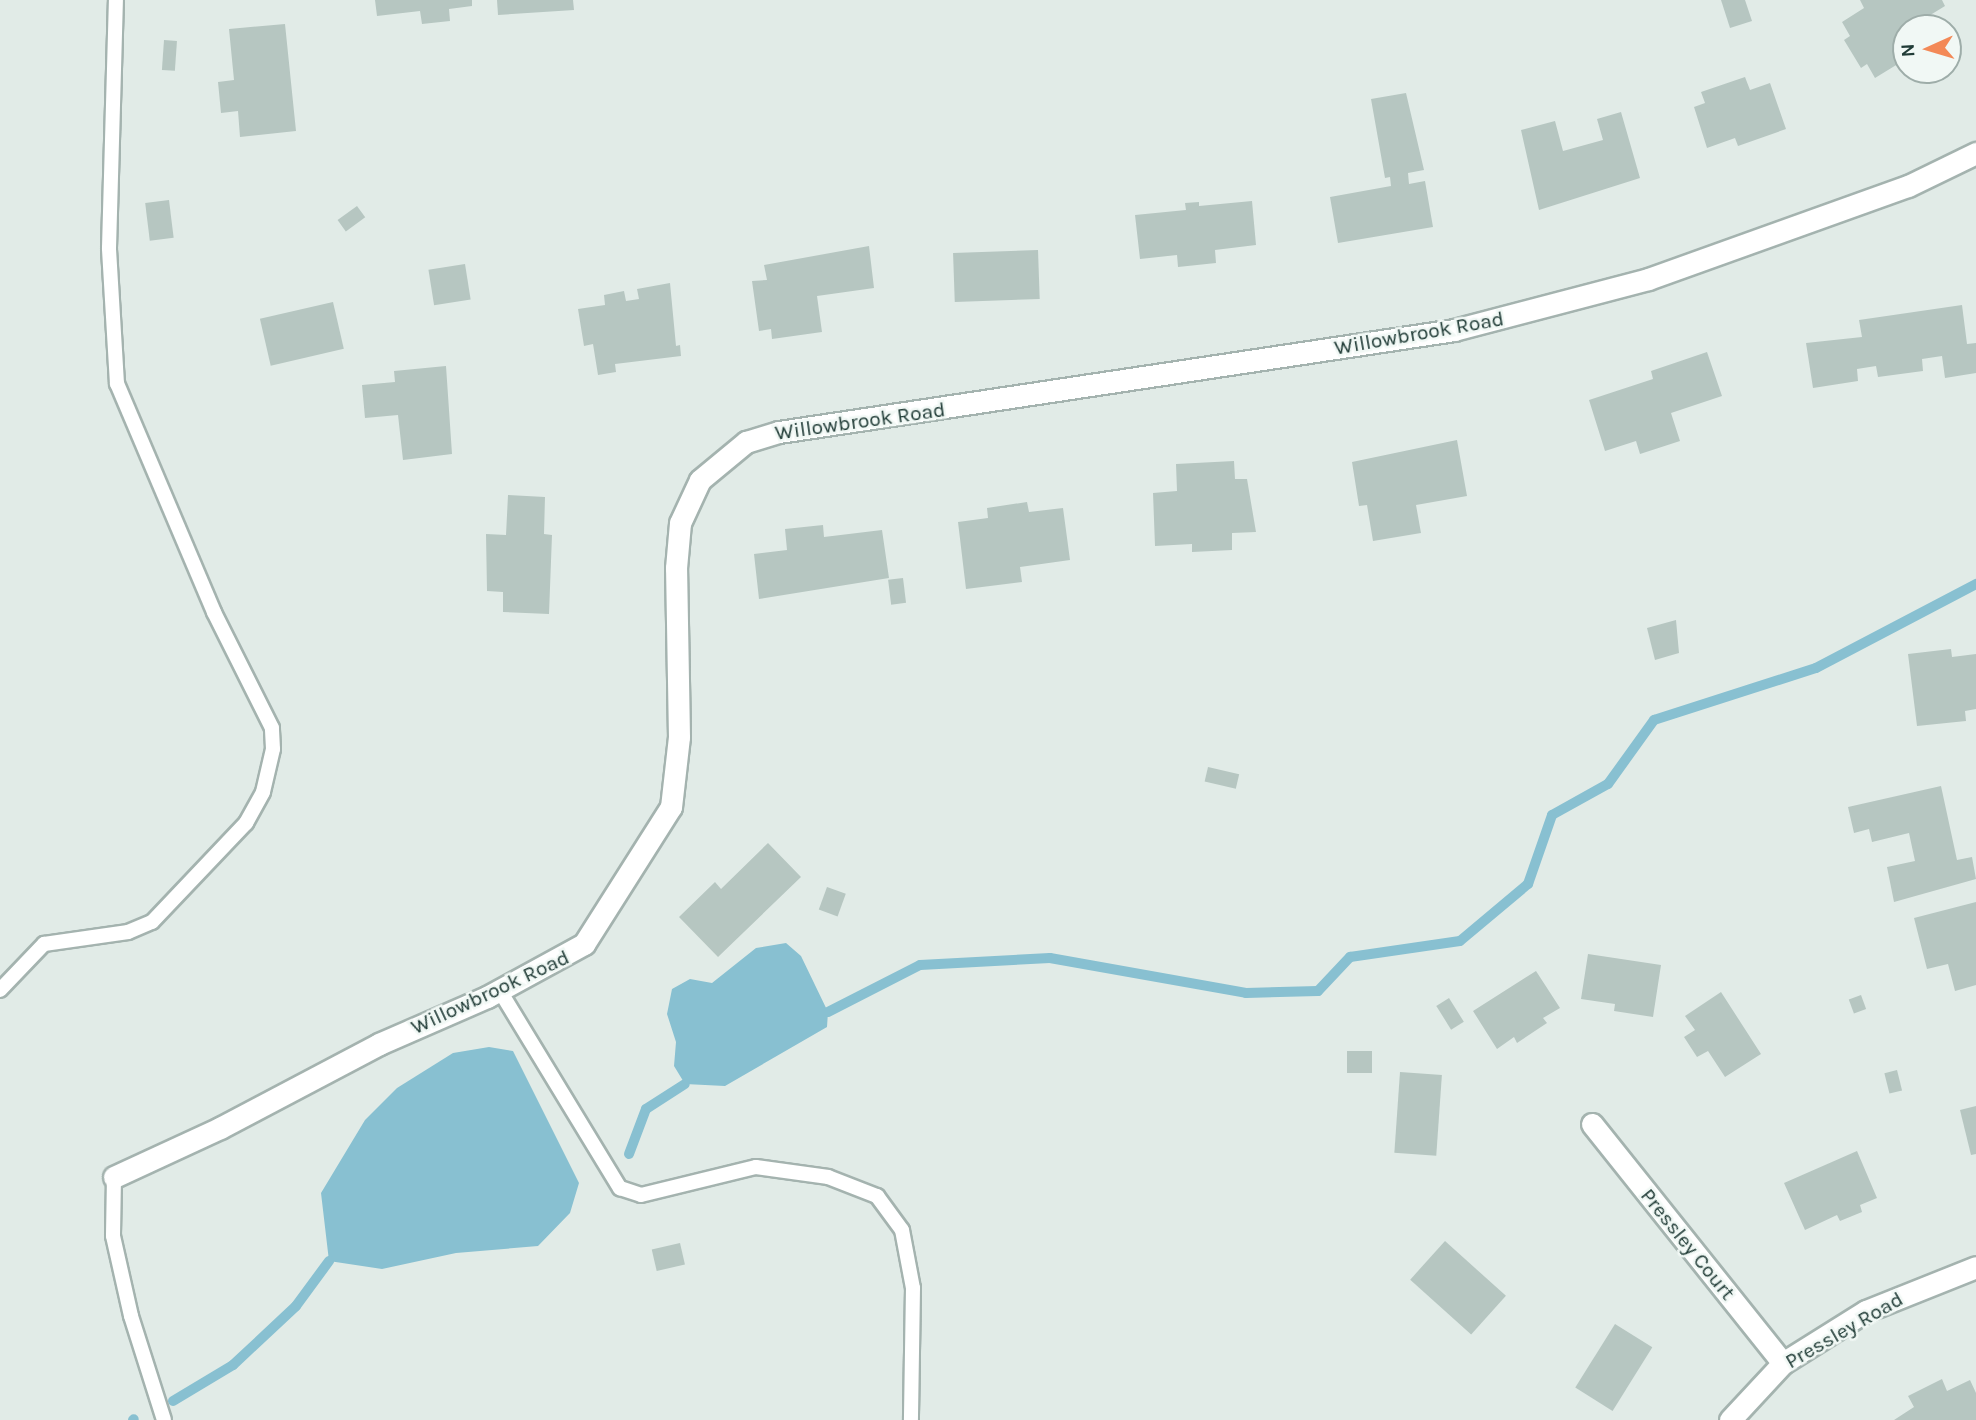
<!DOCTYPE html>
<html>
<head>
<meta charset="utf-8">
<style>
	body { margin:0 }
	#map { position:relative; width:1976px; height:1420px; overflow:hidden; background:#e1ebe7; font-family:Karla,sans-serif }
	div>[style] { position:absolute }
	[style*='--x'] { left:calc(var(--x)*1px); top:calc(var(--y)*1px); width:calc(var(--w)*1px); rotate:calc(var(--a)*1deg) }
	.water>* { inset:0; background:#88c0d1 }
	.stream>* { height:10px; margin:-5px; padding:0 5px; transform-origin:5px; border-radius:5px; background:#88c0d1 }
	.building>* { inset:0; background:#b6c6c1; transform-origin:0 0 }
	.roads { filter:drop-shadow(2px 0 #a4b3af) drop-shadow(-2px 0 #a4b3af) drop-shadow(0 2px #a4b3af) drop-shadow(0 -2px #a4b3af) }
	.lane>* { height:14px; margin:-7px; padding:0 7px; transform-origin:7px; border-radius:7px; background:#fff }
	.street>* { height:21px; margin:-10.5px; padding:0 10.5px; transform-origin:10.5px; border-radius:10.5px; background:#fff }
	span { translate:-50% -50%; white-space:nowrap; text-align:center; line-height:1.15; -webkit-text-stroke:5px #f1f8f5; paint-order:stroke }
	.street-label { font-size:21px; color:#213c37 }
	.north { position:absolute; left:1892px; top:14px; width:70px; height:70px; box-sizing:border-box; background:#f1f8f5; border:2px solid #9eada9; border-radius:50%; rotate:266deg; font-size:19px; font-weight:700; line-height:28px; text-align:center; color:#213c37 }
	.north::after { content:''; display:block; margin:auto; width:24px; height:32px; background:#f38957; clip-path:polygon(50% 0,100% 100%,50% 72%,0 100%) }
</style>
</head>
<body>
<div id="map">
	<div class="water">
		<div style="clip-path:polygon(786px 943px,801px 956px,828px 1012px,827px 1027px,725px 1086px,685px 1084px,674px 1066px,676px 1042px,667px 1014px,672px 989px,690px 979px,712px 983px,756px 948px)"></div>
		<div style="clip-path:polygon(489px 1047px,513px 1051px,579px 1183px,570px 1213px,538px 1246px,456px 1253px,382px 1269px,329px 1261px,321px 1193px,365px 1120px,397px 1088px,453px 1053px)"></div>
	</div>
	<div class="stream">
		<div style="--x:828;--y:1012;--w:103;--a:-27.1"></div>
		<div style="--x:920;--y:965;--w:130;--a:-3.1"></div>
		<div style="--x:1050;--y:958;--w:199;--a:10.1"></div>
		<div style="--x:1246;--y:993;--w:72;--a:-1.6"></div>
		<div style="--x:1318;--y:991;--w:47;--a:-46.7"></div>
		<div style="--x:1350;--y:957;--w:111;--a:-8.3"></div>
		<div style="--x:1460;--y:941;--w:89;--a:-40"></div>
		<div style="--x:1528;--y:884;--w:73;--a:-70.8"></div>
		<div style="--x:1552;--y:815;--w:64;--a:-29"></div>
		<div style="--x:1608;--y:784;--w:79;--a:-54.3"></div>
		<div style="--x:1654;--y:720;--w:170;--a:-17.8"></div>
		<div style="--x:1816;--y:668;--w:181;--a:-27.7"></div>
		<div style="--x:629;--y:1154;--w:48;--a:-69.3"></div>
		<div style="--x:646;--y:1109;--w:46;--a:-32.7"></div>
		<div style="--x:173;--y:1401;--w:70;--a:-31"></div>
		<div style="--x:233;--y:1365;--w:86;--a:-43.1"></div>
		<div style="--x:296;--y:1306;--w:56;--a:-53.7"></div>
		<div style="--x:133;--y:1420;--w:1;--a:-45"></div>
	</div>
	<div class="building">
		<div style="clip-path:polygon(375px 0,472px 0,472px 6px,449px 9px,450px 21px,422px 24px,420px 11px,377px 16px)"></div>
		<div style="clip-path:polygon(497px 0,573px 0,574px 10px,498px 15px)"></div>
		<div style="clip-path:polygon(1721px 0,1745px 0,1752px 21px,1730px 28px)"></div>
		<div style="clip-path:polygon(1860px 0,1942px 0,1945px 6px,1896px 36px,1906px 59px,1875px 78px,1867px 64px,1861px 68px,1844px 40px,1850px 36px,1842px 22px,1864px 8px)"></div>
		<div style="clip-path:polygon(285px 24px,296px 131px,240px 137px,238px 111px,221px 113px,218px 82px,234px 80px,229px 29px)"></div>
		<div style="left:164px;top:40px;width:13px;height:30px;rotate:4deg"></div>
		<div style="clip-path:polygon(1745px 77px,1750px 90px,1770px 83px,1786px 129px,1738px 146px,1735px 138px,1707px 148px,1694px 107px,1705px 103px,1701px 92px)"></div>
		<div style="clip-path:polygon(1406px 93px,1424px 170px,1408px 173px,1409px 184px,1425px 181px,1433px 227px,1338px 243px,1330px 197px,1391px 186px,1390px 177px,1385px 178px,1371px 99px)"></div>
		<div style="clip-path:polygon(1621px 112px,1640px 178px,1539px 210px,1521px 130px,1555px 121px,1563px 151px,1603px 140px,1597px 119px)"></div>
		<div style="left:169px;top:200px;width:38px;height:24px;rotate:83deg"></div>
		<div style="clip-path:polygon(1252px 201px,1256px 245px,1215px 250px,1216px 263px,1178px 267px,1177px 255px,1140px 259px,1135px 215px,1186px 210px,1185px 203px,1199px 202px,1199px 206px)"></div>
		<div style="left:357px;top:206px;width:14px;height:24px;rotate:54deg"></div>
		<div style="clip-path:polygon(869px 246px,874px 288px,817px 296px,822px 332px,772px 339px,771px 329px,759px 331px,752px 281px,767px 280px,764px 265px)"></div>
		<div style="left:1038px;top:250px;width:49px;height:85px;rotate:88deg"></div>
		<div style="left:465px;top:264px;width:36px;height:37px;rotate:81deg"></div>
		<div style="clip-path:polygon(670px 283px,676px 346px,680px 345px,681px 356px,615px 364px,616px 372px,598px 375px,593px 344px,584px 346px,578px 309px,605px 305px,604px 295px,624px 291px,626px 301px,639px 299px,637px 289px)"></div>
		<div style="left:333px;top:302px;width:48px;height:75px;rotate:77deg"></div>
		<div style="clip-path:polygon(1962px 305px,1967px 344px,1976px 343px,1976px 373px,1945px 378px,1942px 356px,1922px 359px,1923px 371px,1878px 377px,1876px 366px,1857px 369px,1858px 381px,1813px 388px,1806px 343px,1862px 337px,1859px 320px)"></div>
		<div style="clip-path:polygon(1707px 352px,1722px 396px,1671px 413px,1680px 441px,1640px 454px,1636px 441px,1605px 451px,1589px 400px,1653px 379px,1651px 371px)"></div>
		<div style="clip-path:polygon(446px 366px,452px 454px,403px 460px,398px 415px,365px 418px,362px 385px,395px 382px,394px 371px)"></div>
		<div style="clip-path:polygon(1457px 440px,1467px 496px,1416px 505px,1421px 533px,1373px 541px,1367px 505px,1359px 506px,1352px 462px)"></div>
		<div style="clip-path:polygon(1234px 461px,1235px 479px,1247px 479px,1256px 532px,1232px 533px,1232px 550px,1192px 552px,1192px 544px,1155px 546px,1153px 493px,1177px 491px,1176px 464px)"></div>
		<div style="clip-path:polygon(508px 495px,545px 497px,544px 534px,552px 535px,549px 614px,503px 612px,503px 592px,487px 591px,486px 534px,506px 535px)"></div>
		<div style="clip-path:polygon(1027px 502px,1029px 512px,1063px 508px,1070px 560px,1020px 567px,1022px 582px,966px 589px,958px 522px,988px 518px,987px 508px)"></div>
		<div style="clip-path:polygon(823px 525px,824px 537px,882px 530px,889px 578px,759px 599px,754px 554px,787px 550px,785px 529px)"></div>
		<div style="left:903px;top:578px;width:25px;height:15px;rotate:83deg"></div>
		<div style="clip-path:polygon(1676px 620px,1679px 653px,1655px 660px,1647px 628px)"></div>
		<div style="clip-path:polygon(1951px 649px,1952px 657px,1976px 654px,1976px 709px,1965px 711px,1966px 721px,1917px 726px,1908px 654px)"></div>
		<div style="left:1208px;top:767px;width:32px;height:15px;rotate:13deg"></div>
		<div style="clip-path:polygon(1941px 786px,1957px 860px,1972px 857px,1976px 879px,1894px 902px,1887px 867px,1915px 861px,1909px 833px,1872px 842px,1869px 829px,1854px 833px,1848px 807px)"></div>
		<div style="clip-path:polygon(768px 843px,801px 877px,718px 957px,679px 917px,715px 882px,721px 889px)"></div>
		<div style="left:827px;top:887px;width:20px;height:24px;rotate:20deg"></div>
		<div style="clip-path:polygon(1976px 902px,1976px 985px,1955px 991px,1948px 964px,1927px 969px,1914px 918px)"></div>
		<div style="clip-path:polygon(1588px 954px,1661px 965px,1653px 1017px,1614px 1011px,1615px 1004px,1581px 999px)"></div>
		<div style="clip-path:polygon(1536px 971px,1560px 1008px,1543px 1018px,1547px 1023px,1517px 1043px,1514px 1037px,1497px 1049px,1473px 1011px)"></div>
		<div style="clip-path:polygon(1721px 992px,1761px 1054px,1725px 1077px,1708px 1051px,1697px 1057px,1684px 1037px,1695px 1030px,1685px 1016px)"></div>
		<div style="left:1861px;top:995px;width:15px;height:13px;rotate:70deg"></div>
		<div style="left:1449px;top:998px;width:28px;height:15px;rotate:58deg"></div>
		<div style="left:1347px;top:1051px;width:25px;height:22px"></div>
		<div style="left:1897px;top:1070px;width:21px;height:13px;rotate:76deg"></div>
		<div style="left:1400px;top:1072px;width:42px;height:81px;rotate:4deg"></div>
		<div style="clip-path:polygon(1976px 1106px,1976px 1154px,1971px 1155px,1960px 1110px)"></div>
		<div style="clip-path:polygon(1857px 1151px,1877px 1198px,1860px 1205px,1862px 1212px,1840px 1221px,1837px 1215px,1805px 1230px,1784px 1183px)"></div>
		<div style="left:1445px;top:1241px;width:82px;height:52px;rotate:42deg"></div>
		<div style="left:680px;top:1243px;width:22px;height:29px;rotate:77deg"></div>
		<div style="left:1615px;top:1324px;width:44px;height:75px;rotate:32deg"></div>
		<div style="clip-path:polygon(1942px 1379px,1947px 1391px,1970px 1380px,1976px 1393px,1976px 1420px,1894px 1420px,1914px 1407px,1908px 1396px)"></div>
	</div>
	<div class="roads">
		<div class="lane">
			<div style="--x:0;--y:990;--w:64;--a:-46.3"></div>
			<div style="--x:44;--y:944;--w:85;--a:-8.1"></div>
			<div style="--x:128;--y:932;--w:26;--a:-23"></div>
			<div style="--x:152;--y:922;--w:137;--a:-46.5"></div>
			<div style="--x:246;--y:823;--w:35;--a:-61"></div>
			<div style="--x:263;--y:792;--w:44;--a:-76.9"></div>
			<div style="--x:273;--y:749;--w:21;--a:-93"></div>
			<div style="--x:272;--y:728;--w:130;--a:-116.6"></div>
			<div style="--x:214;--y:612;--w:248;--a:-113"></div>
			<div style="--x:117;--y:384;--w:136;--a:-93.4"></div>
			<div style="--x:109;--y:248;--w:248;--a:-88.4"></div>
			<div style="--x:500;--y:991;--w:231;--a:58.7"></div>
			<div style="--x:620;--y:1188;--w:22;--a:18"></div>
			<div style="--x:641;--y:1195;--w:118;--a:-13.7"></div>
			<div style="--x:756;--y:1167;--w:73;--a:7.9"></div>
			<div style="--x:828;--y:1177;--w:53;--a:21.2"></div>
			<div style="--x:877;--y:1196;--w:42;--a:53.7"></div>
			<div style="--x:902;--y:1230;--w:59;--a:79.3"></div>
			<div style="--x:913;--y:1288;--w:132;--a:90.9"></div>
			<div style="--x:114;--y:1177;--w:59;--a:91"></div>
			<div style="--x:113;--y:1236;--w:82;--a:77.3"></div>
			<div style="--x:131;--y:1316;--w:109;--a:72.4"></div>
		</div>
		<div class="street">
			<div style="--x:1592;--y:1124;--w:306;--a:51.4"></div>
			<div style="--x:114;--y:1177;--w:117;--a:-24.8"></div>
			<div style="--x:220;--y:1128;--w:180;--a:-27.8"></div>
			<div style="--x:379;--y:1044;--w:118;--a:-23.5"></div>
			<div style="--x:487;--y:997;--w:111;--a:-28.7"></div>
			<div style="--x:584;--y:944;--w:162;--a:-57.6"></div>
			<div style="--x:671;--y:807;--w:70;--a:-83.5"></div>
			<div style="--x:679;--y:737;--w:169;--a:-91"></div>
			<div style="--x:676;--y:568;--w:45;--a:-84.9"></div>
			<div style="--x:680;--y:523;--w:47;--a:-65.1"></div>
			<div style="--x:700;--y:480;--w:60;--a:-39.6"></div>
			<div style="--x:746;--y:442;--w:34;--a:-17"></div>
			<div style="--x:779;--y:432;--w:683;--a:-8.59"></div>
			<div style="--x:1454;--y:330;--w:201;--a:-14.7"></div>
			<div style="--x:1648;--y:279;--w:276;--a:-19.7"></div>
			<div style="--x:1908;--y:186;--w:76;--a:-25.9"></div>
			<div style="--x:1730;--y:1420;--w:78;--a:-47.1"></div>
			<div style="--x:1783;--y:1363;--w:98;--a:-32.1"></div>
			<div style="--x:1866;--y:1311;--w:118;--a:-21.8"></div>
		</div>
	</div>
	<div class="street-label">
		<span style="left:1419px;top:333px;rotate:-10deg">Willowbrook Road</span>
		<span style="left:860px;top:421px;rotate:-8deg">Willowbrook Road</span>
		<span style="left:490px;top:992px;rotate:-25deg">Willowbrook Road</span>
		<span style="left:1688px;top:1244px;rotate:51deg">Pressley Court</span>
		<span style="left:1844px;top:1330px;rotate:-30deg">Pressley Road</span>
	</div>
	<div class="north">N</div>
</div>
</body>
</html>
